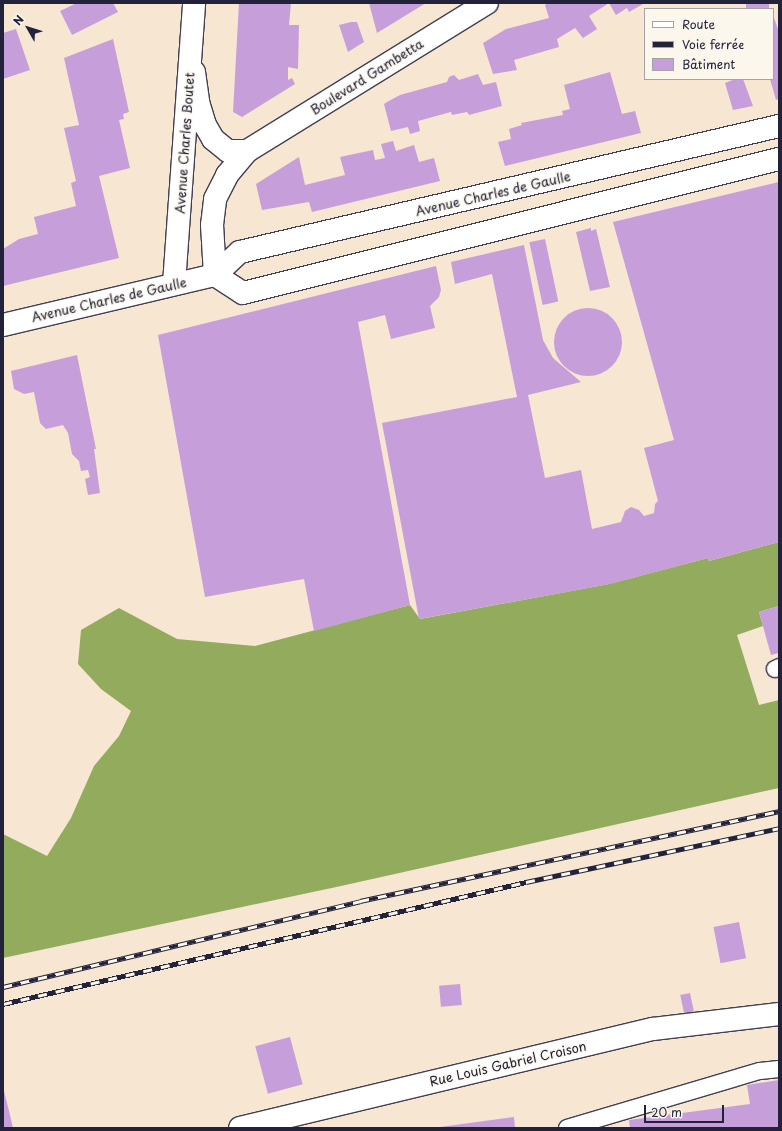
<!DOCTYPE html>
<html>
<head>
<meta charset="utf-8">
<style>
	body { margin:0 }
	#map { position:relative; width:782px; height:1131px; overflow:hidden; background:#f7e6d1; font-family:"Playpen Sans",sans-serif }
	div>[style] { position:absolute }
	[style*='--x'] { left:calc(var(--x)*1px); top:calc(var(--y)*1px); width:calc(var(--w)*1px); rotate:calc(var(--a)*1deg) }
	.forest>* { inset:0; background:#93ab5c }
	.building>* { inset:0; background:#c69fda; transform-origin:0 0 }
	.round { border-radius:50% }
	.roads { filter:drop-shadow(1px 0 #423f52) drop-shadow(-1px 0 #423f52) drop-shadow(0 1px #423f52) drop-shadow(0 -1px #423f52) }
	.lane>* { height:16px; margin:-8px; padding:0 8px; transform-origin:8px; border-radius:8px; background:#fff }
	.street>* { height:22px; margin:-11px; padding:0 11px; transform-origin:11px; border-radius:11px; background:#fff }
	.secondary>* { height:22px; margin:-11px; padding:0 11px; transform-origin:11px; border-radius:11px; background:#fff }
	.primary>* { height:22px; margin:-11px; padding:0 11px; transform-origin:11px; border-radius:11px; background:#fff }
	.rail>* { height:4.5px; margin-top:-2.25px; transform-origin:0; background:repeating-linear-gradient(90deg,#fbf7ec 0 9px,#22223b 0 18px); box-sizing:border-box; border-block:1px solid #22223b }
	span { translate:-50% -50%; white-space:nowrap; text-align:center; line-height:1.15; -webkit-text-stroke:3px #fbf7ec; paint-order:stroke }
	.street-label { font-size:13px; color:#22223b }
	.frame { position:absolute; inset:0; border:4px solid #22223b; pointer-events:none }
	.legend { position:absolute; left:644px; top:8px; width:130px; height:72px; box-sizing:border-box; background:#fbf7ec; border:1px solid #a4a2a5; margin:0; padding:5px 7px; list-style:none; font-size:12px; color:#22223b }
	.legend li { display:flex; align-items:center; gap:8px; height:20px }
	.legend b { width:20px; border:1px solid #a4a2a5 }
	.north { position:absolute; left:8px; top:8px; width:40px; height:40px; -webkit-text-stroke:3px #fbf7ec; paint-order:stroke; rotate:309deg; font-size:11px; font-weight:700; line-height:16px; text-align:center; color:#22223b }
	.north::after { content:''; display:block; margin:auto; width:14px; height:18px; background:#22223b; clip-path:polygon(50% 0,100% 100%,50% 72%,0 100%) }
	.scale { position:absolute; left:644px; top:1105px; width:80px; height:18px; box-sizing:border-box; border:2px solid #22223b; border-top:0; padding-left:5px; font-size:12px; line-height:14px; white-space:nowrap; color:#22223b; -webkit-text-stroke:3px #fbf7ec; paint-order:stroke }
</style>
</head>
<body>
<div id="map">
	<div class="forest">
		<div style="clip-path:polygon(779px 542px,779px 606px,759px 612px,763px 626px,737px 635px,759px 705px,779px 700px,779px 788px,341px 886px,3px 958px,3px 834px,47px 856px,71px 818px,94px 766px,119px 736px,131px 711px,101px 689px,78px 664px,81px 630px,119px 608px,177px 639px,255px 646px,410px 605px,420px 619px,609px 584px,708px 558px,709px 561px)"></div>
	</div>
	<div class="building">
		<div style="clip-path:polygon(77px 3px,113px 3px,118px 12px,72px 35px,60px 11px)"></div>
		<div style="clip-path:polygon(239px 3px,291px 3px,289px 25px,299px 25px,298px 69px,288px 67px,288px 80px,292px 78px,295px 84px,242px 117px,233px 112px)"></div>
		<div style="clip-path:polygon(369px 3px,426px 3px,377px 33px)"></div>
		<div style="clip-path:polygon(548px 3px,645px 3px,629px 12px,627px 8px,616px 15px,609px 3px,589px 16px,597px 29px,583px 38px,575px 28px,557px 39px,559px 47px,514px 60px,517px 70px,493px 74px,483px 43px,506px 29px,549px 18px,545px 5px)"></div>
		<div style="left:746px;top:3px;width:23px;height:6px"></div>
		<div style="clip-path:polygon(773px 15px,779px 32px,779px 99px,776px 100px,770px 79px,773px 79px)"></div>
		<div style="clip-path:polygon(351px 22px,357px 22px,364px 42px,348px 52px,339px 25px)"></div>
		<div style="clip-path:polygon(16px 29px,30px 70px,3px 79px,3px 33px)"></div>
		<div style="clip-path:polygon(113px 39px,129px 112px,123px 114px,124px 119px,119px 120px,130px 168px,99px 176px,119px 258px,3px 286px,3px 249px,19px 239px,38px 234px,34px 217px,76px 206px,71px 183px,76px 181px,64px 128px,79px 125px,64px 58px)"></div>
		<div style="clip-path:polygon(610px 72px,622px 114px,635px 111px,641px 133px,505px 166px,498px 142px,511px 139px,509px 129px,522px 125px,521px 123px,563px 115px,562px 111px,570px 109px,564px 85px)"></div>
		<div style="clip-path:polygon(478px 74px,483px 85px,496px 82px,502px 106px,469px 115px,467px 112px,452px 115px,451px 112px,418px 121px,420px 131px,410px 134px,408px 127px,391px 131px,384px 104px,387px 102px,400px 95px,447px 82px,449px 77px,454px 75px,459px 80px)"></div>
		<div style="clip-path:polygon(735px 79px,743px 79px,753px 106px,733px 110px,725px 83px)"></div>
		<div style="clip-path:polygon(393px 141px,396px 151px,414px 145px,419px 162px,434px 158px,440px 181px,312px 212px,309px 202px,262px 210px,256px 184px,299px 157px,305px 185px,345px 175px,340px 157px,373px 150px,375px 160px,385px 158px,381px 144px)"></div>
		<div style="clip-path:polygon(779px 182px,779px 542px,709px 561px,708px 558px,610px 584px,419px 619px,382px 423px,517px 397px,492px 274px,455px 284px,451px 262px,524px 245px,543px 340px,553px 358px,581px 382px,528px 395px,545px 478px,581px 470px,592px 529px,621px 522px,625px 511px,631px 507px,639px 510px,644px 516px,654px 513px,655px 504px,658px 501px,644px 448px,674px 440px,613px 222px)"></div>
		<div style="clip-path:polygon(591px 228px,591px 231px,596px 229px,610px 287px,590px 291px,576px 232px)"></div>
		<div style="left:545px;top:239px;width:64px;height:16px;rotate:78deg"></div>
		<div style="clip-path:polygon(436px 266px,441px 290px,439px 297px,430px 306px,435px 328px,391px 339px,385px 315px,358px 322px,410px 605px,314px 631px,304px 579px,205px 597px,158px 335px)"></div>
		<div class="round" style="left:554px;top:308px;width:68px;height:68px"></div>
		<div style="clip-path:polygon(77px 355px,96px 449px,94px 449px,100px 493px,88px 495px,85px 479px,90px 477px,88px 470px,81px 471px,79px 461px,72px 454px,68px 433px,63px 425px,46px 429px,40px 423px,34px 392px,24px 394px,14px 389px,11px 371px)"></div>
		<div style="clip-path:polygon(779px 606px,779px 653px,771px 655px,759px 612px)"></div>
		<div style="left:739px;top:922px;width:37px;height:26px;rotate:79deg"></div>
		<div style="left:460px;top:984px;width:21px;height:21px;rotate:85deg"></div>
		<div style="left:690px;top:993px;width:19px;height:10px;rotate:78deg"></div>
		<div style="left:290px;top:1037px;width:49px;height:36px;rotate:75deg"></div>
		<div style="clip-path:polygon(779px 1080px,779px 1128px,630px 1128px,629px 1120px,750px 1104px,747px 1085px)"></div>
		<div style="clip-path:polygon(4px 1091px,9px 1111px,13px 1128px,3px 1128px)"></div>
		<div style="clip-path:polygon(514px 1117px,515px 1128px,440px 1128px,440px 1127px)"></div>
	</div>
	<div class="roads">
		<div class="lane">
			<div style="--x:775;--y:669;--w:4;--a:-27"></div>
			<div style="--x:567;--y:1128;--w:201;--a:-16.5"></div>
			<div style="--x:760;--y:1071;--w:19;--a:-6"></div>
		</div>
		<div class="street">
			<div style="--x:240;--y:1128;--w:425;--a:-13.5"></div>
			<div style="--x:653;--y:1029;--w:127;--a:-6.8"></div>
		</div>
		<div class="secondary">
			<div style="--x:194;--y:72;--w:30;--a:82"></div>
			<div style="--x:198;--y:102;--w:24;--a:73"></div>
			<div style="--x:205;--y:125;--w:16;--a:60"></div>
			<div style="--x:213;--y:139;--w:19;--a:39"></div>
			<div style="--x:228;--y:151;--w:19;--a:0"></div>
			<div style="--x:215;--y:275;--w:50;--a:-93.4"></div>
			<div style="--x:212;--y:225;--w:26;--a:-83"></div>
			<div style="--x:215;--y:199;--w:27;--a:-63"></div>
			<div style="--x:227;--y:175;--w:31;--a:-50"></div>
			<div style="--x:247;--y:151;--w:282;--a:-31.7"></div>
		</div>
		<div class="primary">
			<div style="--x:215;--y:275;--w:33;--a:33"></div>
			<div style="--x:243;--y:293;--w:552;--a:-14.04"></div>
			<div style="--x:174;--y:284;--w:282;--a:-85.9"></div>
			<div style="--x:3;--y:325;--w:218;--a:-13.3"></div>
			<div style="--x:215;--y:275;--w:34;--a:-43"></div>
			<div style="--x:240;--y:252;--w:554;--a:-13.16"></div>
		</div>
	</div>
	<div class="rail">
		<div style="--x:3;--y:987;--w:367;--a:-13.5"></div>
		<div style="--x:360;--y:901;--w:429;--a:-12.1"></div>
		<div style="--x:3;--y:1004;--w:537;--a:-13.13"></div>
		<div style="--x:526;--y:882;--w:259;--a:-12"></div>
	</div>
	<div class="street-label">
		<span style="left:367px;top:77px;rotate:-32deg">Boulevard Gambetta</span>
		<span style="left:185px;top:143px;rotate:-86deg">Avenue Charles Boutet</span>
		<span style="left:493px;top:194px;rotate:-13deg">Avenue Charles de Gaulle</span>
		<span style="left:109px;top:300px;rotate:-13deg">Avenue Charles de Gaulle</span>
		<span style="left:508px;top:1064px;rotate:-13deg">Rue Louis Gabriel Croison</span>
	</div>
	<div class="frame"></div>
	<ul class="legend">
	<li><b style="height:5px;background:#fff"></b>Route</li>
	<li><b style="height:5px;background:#22223b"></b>Voie ferrée</li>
	<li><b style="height:11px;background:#c69fda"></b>Bâtiment</li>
	</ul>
	<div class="north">N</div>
	<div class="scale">20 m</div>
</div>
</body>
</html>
